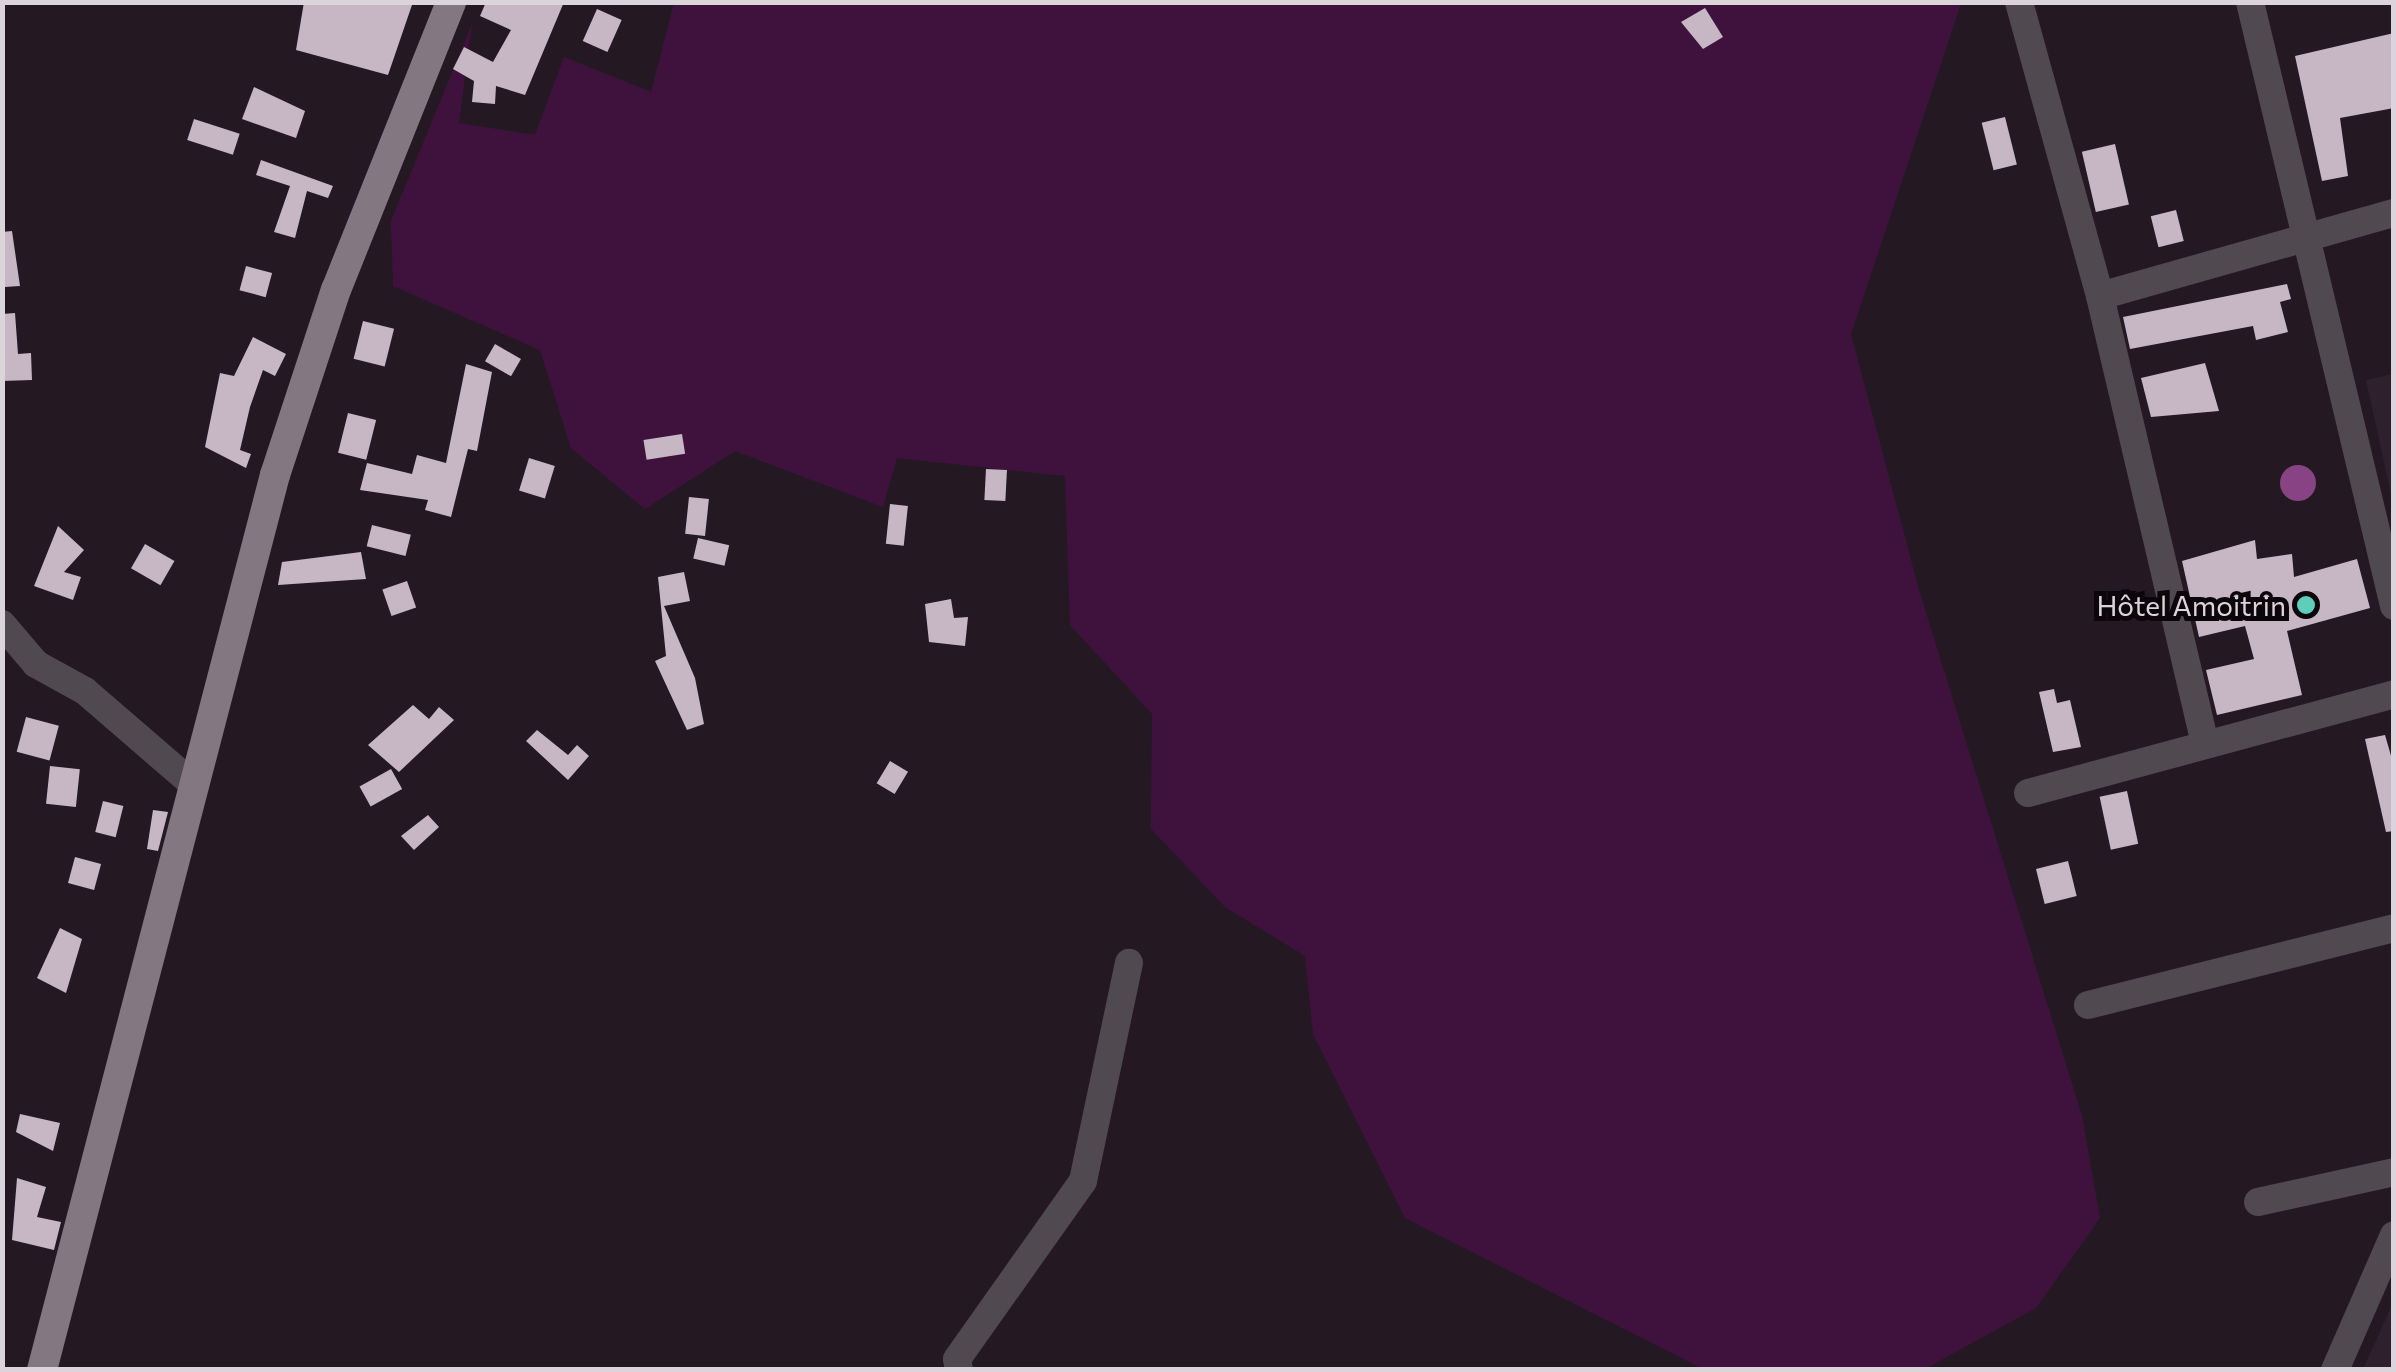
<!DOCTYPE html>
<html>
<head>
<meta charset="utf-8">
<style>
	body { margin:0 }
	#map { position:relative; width:2396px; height:1372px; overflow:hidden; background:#241923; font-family:Commissioner,sans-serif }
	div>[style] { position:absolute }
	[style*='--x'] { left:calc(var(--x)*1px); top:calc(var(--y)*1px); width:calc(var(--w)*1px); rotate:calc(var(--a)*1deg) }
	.built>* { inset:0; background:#2f202e }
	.green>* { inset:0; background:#3f123e }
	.water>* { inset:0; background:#884385 }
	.round { border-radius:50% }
	.building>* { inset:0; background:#c7b7c5; transform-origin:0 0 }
	.minor>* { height:28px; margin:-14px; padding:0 14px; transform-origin:14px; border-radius:14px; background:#504a50 }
	.major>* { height:30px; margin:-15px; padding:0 15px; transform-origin:15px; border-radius:15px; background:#837782 }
	.dots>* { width:28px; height:28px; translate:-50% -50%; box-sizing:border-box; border:5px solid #0a060a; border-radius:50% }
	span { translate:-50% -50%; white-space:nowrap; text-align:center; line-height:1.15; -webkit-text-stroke:10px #0a060a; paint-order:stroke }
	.poi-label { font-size:28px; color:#dcd4db }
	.right { translate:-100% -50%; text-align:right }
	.frame { position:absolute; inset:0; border:5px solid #dcd4db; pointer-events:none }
</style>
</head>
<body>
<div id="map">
	<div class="built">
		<div style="clip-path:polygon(2393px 374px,2394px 374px,2393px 503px,2366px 380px)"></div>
		<div style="clip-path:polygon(2393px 1303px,2393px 1369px,2363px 1369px)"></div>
	</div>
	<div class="green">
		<div style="clip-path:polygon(674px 3px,1961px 3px,1851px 334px,1919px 590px,2082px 1116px,2100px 1218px,2036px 1308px,1925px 1369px,1705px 1370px,1405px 1218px,1313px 1034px,1305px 956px,1225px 907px,1151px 829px,1152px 714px,1070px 625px,1065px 476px,897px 458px,883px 507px,735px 451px,645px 509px,571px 448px,540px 350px,393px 286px,391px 221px,472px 24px,459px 123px,535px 135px,564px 57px,651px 92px)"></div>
	</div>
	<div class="water">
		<div class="round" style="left:2280px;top:465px;width:36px;height:36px"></div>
	</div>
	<div class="building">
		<div style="clip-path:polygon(304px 2px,413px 2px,388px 75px,296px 50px)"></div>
		<div style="clip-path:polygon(486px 2px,564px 2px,525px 95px,496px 86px,495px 104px,472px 102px,474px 81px,453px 69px,464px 47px,493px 62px,511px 30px,480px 16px)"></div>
		<div style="clip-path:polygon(1705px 8px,1723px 37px,1703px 49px,1681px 22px)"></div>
		<div style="left:597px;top:9px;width:27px;height:35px;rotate:24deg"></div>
		<div style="clip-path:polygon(2394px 33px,2394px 108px,2340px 118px,2348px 176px,2322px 181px,2295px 56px)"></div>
		<div style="clip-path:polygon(254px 87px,305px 111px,296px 138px,242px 119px)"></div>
		<div style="left:2005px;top:117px;width:49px;height:24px;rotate:76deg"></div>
		<div style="left:194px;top:119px;width:48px;height:22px;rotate:18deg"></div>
		<div style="left:2115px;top:144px;width:62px;height:34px;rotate:77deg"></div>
		<div style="clip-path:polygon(261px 160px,333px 186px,328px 198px,307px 191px,295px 238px,274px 232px,290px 186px,256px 175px)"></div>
		<div style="left:2176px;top:210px;width:32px;height:26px;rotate:76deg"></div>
		<div style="clip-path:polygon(12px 231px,20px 286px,5px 287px,2px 232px)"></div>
		<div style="left:246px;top:266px;width:27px;height:25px;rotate:15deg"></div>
		<div style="clip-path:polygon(2287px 284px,2291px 299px,2280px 302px,2288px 332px,2256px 340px,2253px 326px,2130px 349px,2123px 317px)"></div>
		<div style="clip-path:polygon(15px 313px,18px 354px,31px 353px,32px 380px,2px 381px,2px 314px)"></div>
		<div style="left:363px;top:321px;width:32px;height:39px;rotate:14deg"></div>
		<div style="clip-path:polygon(253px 337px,286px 354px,275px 376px,263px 370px,250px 407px,240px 450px,251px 454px,246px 468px,205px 447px,220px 373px,234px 376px)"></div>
		<div style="left:495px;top:344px;width:30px;height:20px;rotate:30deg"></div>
		<div style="clip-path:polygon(2205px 363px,2219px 411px,2151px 417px,2141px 378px)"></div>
		<div style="clip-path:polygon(466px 364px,492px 372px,477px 451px,468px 449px,451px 517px,425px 510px,428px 500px,360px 490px,367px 463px,412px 474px,417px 455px,446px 463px)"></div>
		<div style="left:348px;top:413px;width:29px;height:41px;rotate:14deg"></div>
		<div style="left:682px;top:434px;width:20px;height:39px;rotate:81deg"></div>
		<div style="left:529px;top:458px;width:27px;height:34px;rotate:17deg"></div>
		<div style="left:986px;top:469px;width:21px;height:31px;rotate:3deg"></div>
		<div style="left:689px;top:497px;width:20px;height:37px;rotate:6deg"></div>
		<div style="left:890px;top:504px;width:18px;height:40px;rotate:6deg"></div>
		<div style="left:372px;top:525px;width:40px;height:22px;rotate:14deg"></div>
		<div style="clip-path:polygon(58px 526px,84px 550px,64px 572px,81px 577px,73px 600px,34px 586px)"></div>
		<div style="left:698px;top:538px;width:32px;height:21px;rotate:13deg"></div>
		<div style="clip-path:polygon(2255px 540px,2257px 559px,2292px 554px,2294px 577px,2357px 559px,2370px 608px,2287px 631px,2302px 695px,2217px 715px,2206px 670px,2254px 659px,2245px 626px,2199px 637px,2182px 561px)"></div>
		<div style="left:145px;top:544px;width:34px;height:28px;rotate:30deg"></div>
		<div style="clip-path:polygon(361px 552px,366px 579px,278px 585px,282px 562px)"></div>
		<div style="clip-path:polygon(684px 572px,690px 601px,664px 606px,695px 678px,704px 724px,687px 730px,655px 661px,666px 656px,658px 577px)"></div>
		<div style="left:407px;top:581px;width:28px;height:26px;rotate:71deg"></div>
		<div style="clip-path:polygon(951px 599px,954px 618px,968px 617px,965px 646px,929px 642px,925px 604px)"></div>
		<div style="clip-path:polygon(2054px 689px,2057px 703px,2070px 700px,2081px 747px,2053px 752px,2039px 692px)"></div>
		<div style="clip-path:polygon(413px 705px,429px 719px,439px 707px,454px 720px,399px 772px,368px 745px)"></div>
		<div style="left:26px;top:717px;width:34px;height:36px;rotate:15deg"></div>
		<div style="clip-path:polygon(537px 730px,568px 755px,577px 745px,589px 756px,568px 780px,526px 741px)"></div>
		<div style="clip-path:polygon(2385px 735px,2394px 766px,2394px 831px,2386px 832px,2365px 739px)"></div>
		<div style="left:890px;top:761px;width:21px;height:26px;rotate:31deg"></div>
		<div style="left:50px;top:766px;width:30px;height:38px;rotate:6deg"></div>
		<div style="left:391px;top:769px;width:23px;height:36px;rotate:61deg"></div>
		<div style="left:2127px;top:791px;width:54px;height:28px;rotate:78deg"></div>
		<div style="left:103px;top:801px;width:21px;height:32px;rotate:14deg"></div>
		<div style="clip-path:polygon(153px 810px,168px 812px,158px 851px,147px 849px)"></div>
		<div style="clip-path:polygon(428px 815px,439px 827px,414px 850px,401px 836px)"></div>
		<div style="left:75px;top:857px;width:27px;height:27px;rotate:15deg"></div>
		<div style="left:2068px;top:861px;width:36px;height:33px;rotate:76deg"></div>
		<div style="clip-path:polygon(60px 928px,82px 939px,66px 993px,37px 978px)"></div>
		<div style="clip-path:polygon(20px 1114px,60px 1123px,53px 1151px,16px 1132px)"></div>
		<div style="clip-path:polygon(17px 1178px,46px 1187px,37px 1217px,61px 1222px,54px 1250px,12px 1240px)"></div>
	</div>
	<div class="minor">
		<div style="--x:2019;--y:2;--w:305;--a:74.6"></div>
		<div style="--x:2100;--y:296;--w:458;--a:76.8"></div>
		<div style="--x:2250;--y:2;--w:621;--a:76.59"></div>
		<div style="--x:2100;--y:296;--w:305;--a:-15.8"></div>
		<div style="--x:2;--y:624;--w:52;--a:49.6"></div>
		<div style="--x:36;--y:664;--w:56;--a:28.9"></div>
		<div style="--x:85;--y:691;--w:145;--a:40.8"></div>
		<div style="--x:2028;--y:793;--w:379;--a:-15.1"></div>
		<div style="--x:2088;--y:1005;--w:316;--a:-14.1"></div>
		<div style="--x:2258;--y:1202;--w:139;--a:-12.4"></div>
		<div style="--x:959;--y:1370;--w:11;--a:-100"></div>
		<div style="--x:957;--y:1359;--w:218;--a:-54.7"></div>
		<div style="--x:1083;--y:1181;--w:223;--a:-78.1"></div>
		<div style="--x:2335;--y:1370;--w:147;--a:-66.4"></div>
	</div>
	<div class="major">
		<div style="--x:42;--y:1370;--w:925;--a:-75.41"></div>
		<div style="--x:275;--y:475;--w:195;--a:-71.8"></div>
		<div style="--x:336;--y:290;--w:310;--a:-68.2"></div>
	</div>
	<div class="dots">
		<div style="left:2306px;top:605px;background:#5dceb9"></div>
	</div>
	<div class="poi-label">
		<span class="right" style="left:2286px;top:605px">Hôtel Amoitrin</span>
	</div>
	<div class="frame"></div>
</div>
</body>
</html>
